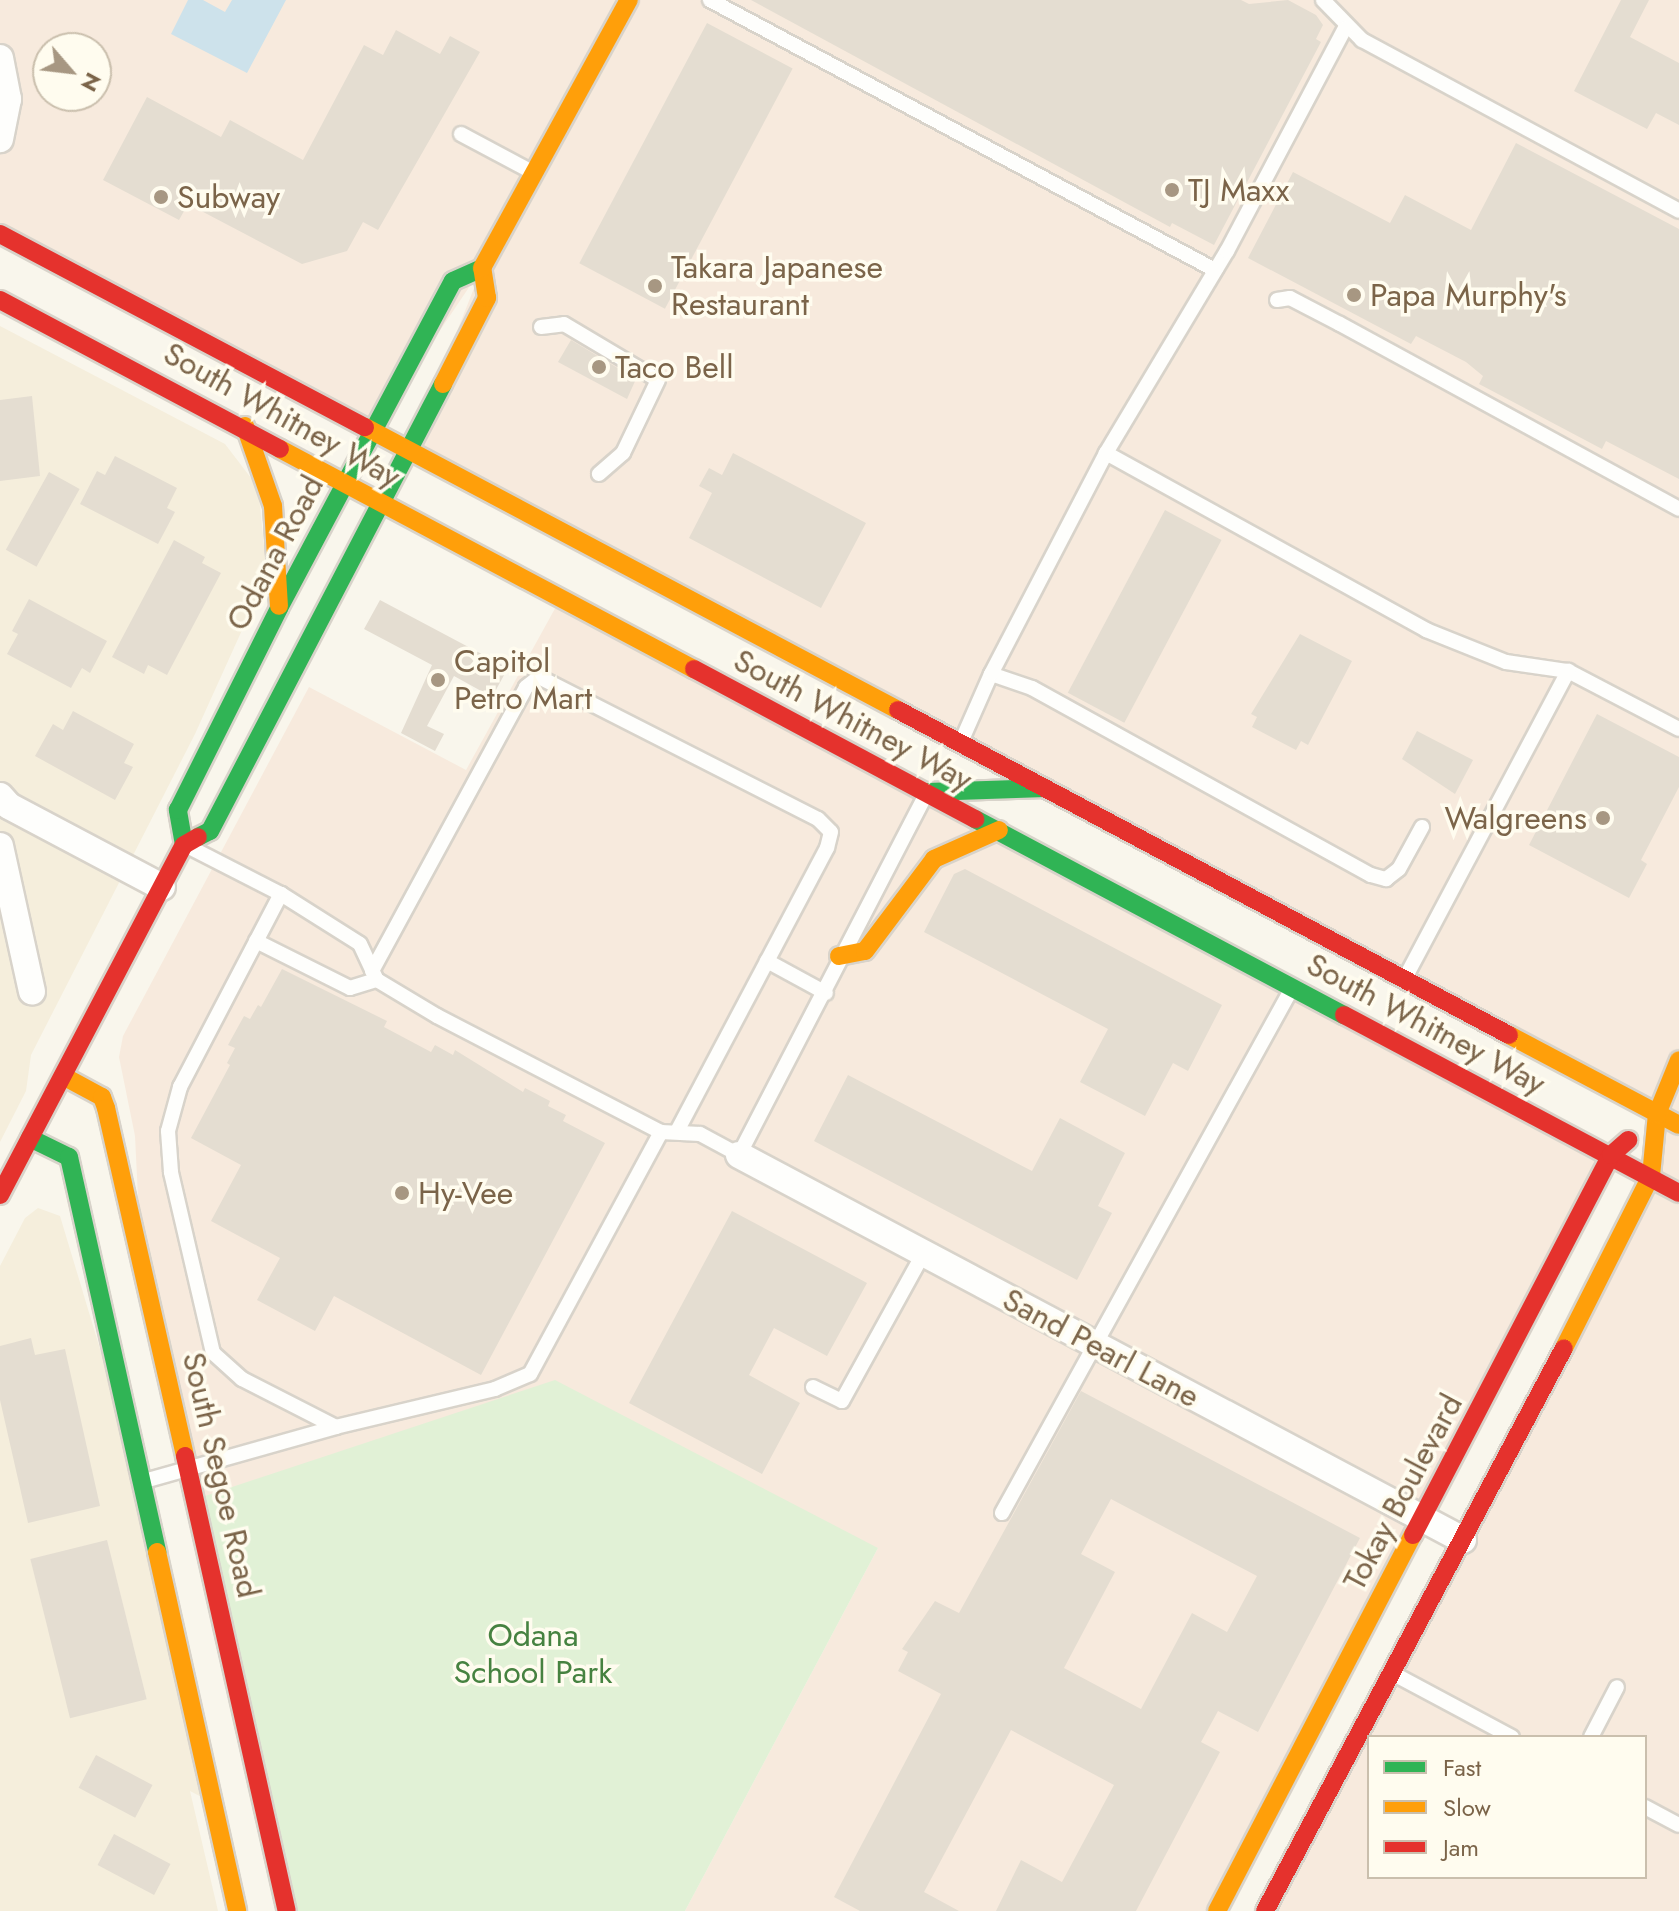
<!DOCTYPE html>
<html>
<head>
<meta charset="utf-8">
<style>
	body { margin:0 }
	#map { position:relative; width:1679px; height:1911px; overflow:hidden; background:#f9f6ec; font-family:Jost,sans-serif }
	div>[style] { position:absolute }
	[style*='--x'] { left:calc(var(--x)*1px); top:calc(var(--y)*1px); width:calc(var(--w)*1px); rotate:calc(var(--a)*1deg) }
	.residential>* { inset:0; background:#f5eedc }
	.commercial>* { inset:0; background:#f7eadd }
	.green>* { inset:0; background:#e1f1d6 }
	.water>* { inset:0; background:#cde2eb }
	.building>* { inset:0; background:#e4ddd1; transform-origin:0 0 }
	.roads { filter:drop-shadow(2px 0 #d8d3ca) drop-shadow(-2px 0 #d8d3ca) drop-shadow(0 2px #d8d3ca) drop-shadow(0 -2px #d8d3ca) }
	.lane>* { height:14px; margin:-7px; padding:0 7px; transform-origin:7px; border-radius:7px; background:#fefefc }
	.street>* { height:26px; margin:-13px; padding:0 13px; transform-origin:13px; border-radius:13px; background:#fefefc }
	.fast>* { height:18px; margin:-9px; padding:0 9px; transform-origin:9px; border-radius:9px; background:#30b455 }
	.slow>* { height:18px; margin:-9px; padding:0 9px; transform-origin:9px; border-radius:9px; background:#ff9f0a }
	.jam>* { height:18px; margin:-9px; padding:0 9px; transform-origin:9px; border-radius:9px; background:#e5322d }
	.dots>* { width:22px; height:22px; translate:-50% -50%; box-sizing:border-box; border:4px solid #fffcef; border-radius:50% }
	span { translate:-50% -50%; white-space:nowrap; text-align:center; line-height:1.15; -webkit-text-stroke:7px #fffcef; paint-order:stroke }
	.poi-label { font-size:32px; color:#7b6449 }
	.left { translate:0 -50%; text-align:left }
	.right { translate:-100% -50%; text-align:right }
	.street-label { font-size:32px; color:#7b6449 }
	.park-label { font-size:32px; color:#468240 }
	.legend { position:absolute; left:1367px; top:1735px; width:280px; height:144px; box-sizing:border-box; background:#fffcef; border:2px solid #cabfad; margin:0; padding:10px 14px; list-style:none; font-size:24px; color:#7b6449 }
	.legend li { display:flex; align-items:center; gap:16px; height:40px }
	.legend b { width:40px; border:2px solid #cabfad }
	.north { position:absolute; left:32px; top:32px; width:80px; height:80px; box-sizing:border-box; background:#fffcef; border:2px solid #cabfad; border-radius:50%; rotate:118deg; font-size:22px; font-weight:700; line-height:32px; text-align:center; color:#7b6449 }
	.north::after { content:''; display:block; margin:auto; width:28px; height:36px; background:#a79782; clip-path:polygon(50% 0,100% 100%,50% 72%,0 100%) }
</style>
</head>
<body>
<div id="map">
	<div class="residential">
		<div style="clip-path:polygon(0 326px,225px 444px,258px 487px,267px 575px,195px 734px,31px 1055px,26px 1091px,0 1142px)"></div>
		<div style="clip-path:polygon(38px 1208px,60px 1216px,140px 1482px,213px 1803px,190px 1791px,218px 1911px,0 1911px,0 1266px,25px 1218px)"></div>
	</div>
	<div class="commercial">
		<div style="clip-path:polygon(evenodd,0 0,1679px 0,1679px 1911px,1265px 1911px,1651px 1177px,1651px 1107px,410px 450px,482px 268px,373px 430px,0 233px,0 0,48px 48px,96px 48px,96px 96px,48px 96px,48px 48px,0 0,1369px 1737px,1645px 1737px,1645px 1877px,1369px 1877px,1369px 1737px)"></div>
		<div style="clip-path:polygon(563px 594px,1611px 1155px,1217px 1911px,685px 1911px,878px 1548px,196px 1499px,141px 1258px,135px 1136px,119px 1057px,123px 1036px,309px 687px,466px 770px)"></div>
	</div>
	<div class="green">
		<div style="clip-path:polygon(555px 1380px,878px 1548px,685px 1911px,287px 1911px,196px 1499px)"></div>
	</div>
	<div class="water">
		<div style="clip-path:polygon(188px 0,203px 0,225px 12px,232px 0,286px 0,247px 73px,171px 34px)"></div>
	</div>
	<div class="building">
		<div style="clip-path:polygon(751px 0,1241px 0,1249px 4px,1288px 0,1316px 15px,1323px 25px,1316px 39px,1321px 42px,1214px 245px,1172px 223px,1170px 227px)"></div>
		<div style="clip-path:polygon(1621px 0,1649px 0,1630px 37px,1679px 63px,1679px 125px,1656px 113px,1647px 129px,1574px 91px)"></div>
		<div style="left:707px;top:23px;width:97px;height:272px;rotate:28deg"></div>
		<div style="clip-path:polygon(396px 30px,440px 54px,450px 36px,480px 52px,378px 230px,363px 222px,347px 251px,302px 264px,188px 204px,179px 220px,103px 180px,147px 97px,221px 137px,230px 120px,303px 160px,364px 45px,383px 55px)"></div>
		<div style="clip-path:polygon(1516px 143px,1679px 229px,1679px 479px,1606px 441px,1602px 449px,1479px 384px,1483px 376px,1466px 362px,1416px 336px,1411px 344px,1248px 258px,1293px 172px,1390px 223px,1405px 195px,1471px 230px)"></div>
		<div style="clip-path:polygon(571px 340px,636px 379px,627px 399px,558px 362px)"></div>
		<div style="clip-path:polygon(32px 396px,40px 476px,0 481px,0 400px)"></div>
		<div style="clip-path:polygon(733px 453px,866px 523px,821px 608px,689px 538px,712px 493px,699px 486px,709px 468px,722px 475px)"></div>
		<div style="clip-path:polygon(115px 456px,177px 488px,167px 508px,175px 512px,158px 544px,80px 504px,97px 471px,105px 475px)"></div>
		<div style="left:49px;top:472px;width:35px;height:89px;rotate:29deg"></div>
		<div style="left:1165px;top:510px;width:64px;height:207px;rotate:28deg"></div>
		<div style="clip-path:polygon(174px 540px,205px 557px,202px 563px,221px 573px,167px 675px,148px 665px,144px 674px,112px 657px)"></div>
		<div style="clip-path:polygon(29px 599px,107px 641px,90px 673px,82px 668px,71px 688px,7px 654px,18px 634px,12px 631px)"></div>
		<div style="clip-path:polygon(380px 600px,508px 668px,492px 697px,454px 676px,427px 726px,444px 734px,435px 751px,401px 733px,432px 665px,364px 629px)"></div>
		<div style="clip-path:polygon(1300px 634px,1352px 661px,1308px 745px,1301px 741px,1296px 750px,1252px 727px,1257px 717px,1251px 714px)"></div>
		<div style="clip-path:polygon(73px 711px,134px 744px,124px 763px,133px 767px,115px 800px,35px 756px,53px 724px,63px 730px)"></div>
		<div style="clip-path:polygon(1597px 714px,1679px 757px,1679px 787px,1641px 860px,1647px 864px,1629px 898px,1529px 845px)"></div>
		<div style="clip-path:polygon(1417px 731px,1473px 760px,1455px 794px,1402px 759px)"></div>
		<div style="clip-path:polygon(965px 869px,1222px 1005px,1188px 1071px,1173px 1063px,1145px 1116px,1080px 1082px,1108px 1029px,924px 932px,954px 874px)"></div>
		<div style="clip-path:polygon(282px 969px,387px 1021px,384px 1027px,431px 1052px,435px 1045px,453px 1055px,455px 1050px,523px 1092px,525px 1088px,550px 1101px,548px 1106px,566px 1115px,563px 1121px,605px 1143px,481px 1375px,334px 1296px,315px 1331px,257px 1300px,280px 1258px,211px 1221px,241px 1165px,191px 1138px,230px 1065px,227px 1063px,235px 1048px,228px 1045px,244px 1016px,250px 1019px,258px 1005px,261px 1007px)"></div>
		<div style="clip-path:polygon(848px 1075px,1032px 1171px,1060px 1118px,1125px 1153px,1098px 1206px,1112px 1213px,1077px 1280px,814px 1141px)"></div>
		<div style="clip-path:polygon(732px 1211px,867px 1283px,827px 1356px,774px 1328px,749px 1375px,800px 1403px,762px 1474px,629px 1403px)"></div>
		<div style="clip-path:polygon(31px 1338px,35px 1355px,65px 1349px,100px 1506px,28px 1523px,0 1400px,0 1346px)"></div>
		<div style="clip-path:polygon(evenodd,1081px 1391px,1360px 1538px,1258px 1732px,1218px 1711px,1201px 1742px,1220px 1752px,1136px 1911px,996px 1911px,1021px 1860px,1062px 1882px,1114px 1785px,1011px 1730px,924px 1892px,959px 1911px,860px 1911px,834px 1897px,941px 1694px,898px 1671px,908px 1652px,902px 1649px,935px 1601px,959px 1613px,1081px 1391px,1111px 1499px,1257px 1576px,1227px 1632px,1192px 1613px,1141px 1709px,1064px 1668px,1115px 1572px,1081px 1554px,1111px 1499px)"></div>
		<div style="left:107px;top:1540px;width:164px;height:79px;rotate:76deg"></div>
		<div style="left:96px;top:1755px;width:64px;height:37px;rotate:28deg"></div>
		<div style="left:114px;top:1834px;width:64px;height:35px;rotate:28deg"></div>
	</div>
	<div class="roads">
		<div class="lane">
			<div style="--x:710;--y:0;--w:573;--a:28.13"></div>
			<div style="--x:1323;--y:0;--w:56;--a:45.7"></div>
			<div style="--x:1362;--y:40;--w:360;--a:28.3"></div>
			<div style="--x:461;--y:134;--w:83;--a:28.1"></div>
			<div style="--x:1277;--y:300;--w:13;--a:-9"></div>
			<div style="--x:1290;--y:298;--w:56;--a:27.5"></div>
			<div style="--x:1340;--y:324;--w:386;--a:28.6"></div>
			<div style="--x:541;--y:327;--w:23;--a:-7"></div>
			<div style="--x:564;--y:324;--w:109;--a:30.8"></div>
			<div style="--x:658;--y:380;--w:81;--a:115.6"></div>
			<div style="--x:623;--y:453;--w:32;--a:139"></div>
			<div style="--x:1106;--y:453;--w:366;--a:28.9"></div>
			<div style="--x:1426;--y:630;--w:86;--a:21.8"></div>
			<div style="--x:1506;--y:662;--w:63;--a:8.3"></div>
			<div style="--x:1568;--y:671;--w:125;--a:27.6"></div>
			<div style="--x:991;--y:674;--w:43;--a:18.9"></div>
			<div style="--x:1032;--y:688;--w:387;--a:28.9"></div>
			<div style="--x:1371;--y:875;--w:16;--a:15"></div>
			<div style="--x:1386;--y:879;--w:16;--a:-38"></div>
			<div style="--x:1399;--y:869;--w:48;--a:-61.3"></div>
			<div style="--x:961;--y:742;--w:74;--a:-66.2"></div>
			<div style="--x:991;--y:674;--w:249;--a:-62.5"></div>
			<div style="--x:1106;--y:453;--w:235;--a:-59.1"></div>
			<div style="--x:1227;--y:251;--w:252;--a:-62.1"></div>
			<div style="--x:189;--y:847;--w:103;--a:27.1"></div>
			<div style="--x:256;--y:941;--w:105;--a:26.6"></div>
			<div style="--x:350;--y:988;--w:28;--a:-17"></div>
			<div style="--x:767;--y:961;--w:67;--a:28.5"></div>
			<div style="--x:372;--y:971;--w:323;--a:-61.5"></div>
			<div style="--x:526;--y:687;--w:16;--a:-38"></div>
			<div style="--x:539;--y:677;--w:313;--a:27"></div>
			<div style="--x:818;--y:819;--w:18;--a:45"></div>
			<div style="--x:831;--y:832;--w:16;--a:104"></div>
			<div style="--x:827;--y:848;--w:320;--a:117.9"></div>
			<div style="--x:1405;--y:978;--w:348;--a:-62"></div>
			<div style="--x:661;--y:1132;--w:275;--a:118.4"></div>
			<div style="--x:530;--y:1374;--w:38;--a:157"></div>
			<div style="--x:495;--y:1389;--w:163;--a:166.6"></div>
			<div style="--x:336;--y:1427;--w:106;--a:-152.9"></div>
			<div style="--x:242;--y:1379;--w:39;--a:-138"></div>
			<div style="--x:213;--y:1353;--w:186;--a:-103.1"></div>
			<div style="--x:171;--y:1172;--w:41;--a:-94.2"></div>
			<div style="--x:168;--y:1131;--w:46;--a:-74.7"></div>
			<div style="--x:180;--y:1087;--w:218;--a:-62.4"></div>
			<div style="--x:281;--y:894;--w:93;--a:32.3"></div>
			<div style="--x:360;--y:944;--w:40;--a:65"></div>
			<div style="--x:377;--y:980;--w:70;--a:31"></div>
			<div style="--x:437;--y:1016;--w:252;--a:27.4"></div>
			<div style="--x:661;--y:1132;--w:39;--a:3"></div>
			<div style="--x:700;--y:1134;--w:44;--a:28.3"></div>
			<div style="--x:739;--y:1155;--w:407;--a:-62.6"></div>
			<div style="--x:813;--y:1387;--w:32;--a:26"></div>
			<div style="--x:842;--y:1401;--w:168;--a:-61.1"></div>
			<div style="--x:144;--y:1481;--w:199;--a:-15.7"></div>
			<div style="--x:1002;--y:1513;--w:600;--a:-61.08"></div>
			<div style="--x:1392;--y:1673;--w:136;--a:28.1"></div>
			<div style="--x:1591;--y:1737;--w:56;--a:-62.5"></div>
			<div style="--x:1645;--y:1807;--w:38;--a:28"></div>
		</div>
		<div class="street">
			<div style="--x:0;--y:58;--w:42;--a:79"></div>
			<div style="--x:8;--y:99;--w:41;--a:101.3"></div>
			<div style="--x:0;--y:796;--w:13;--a:48"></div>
			<div style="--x:9;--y:806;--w:173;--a:27.9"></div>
			<div style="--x:0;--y:846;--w:149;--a:77.6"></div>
			<div style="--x:739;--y:1155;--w:820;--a:28"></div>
		</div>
		<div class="fast">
			<div style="--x:929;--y:792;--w:115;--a:-2"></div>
			<div style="--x:975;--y:819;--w:418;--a:28"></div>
			<div style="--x:198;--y:837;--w:13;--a:-27"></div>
			<div style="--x:210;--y:831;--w:504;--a:-62.47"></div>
			<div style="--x:184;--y:845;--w:36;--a:-100"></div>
			<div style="--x:178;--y:810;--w:226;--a:-63.4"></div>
			<div style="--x:279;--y:608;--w:370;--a:-62"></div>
			<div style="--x:453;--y:281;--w:32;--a:-24"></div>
			<div style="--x:30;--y:1138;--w:43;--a:26"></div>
			<div style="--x:69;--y:1157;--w:405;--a:77.4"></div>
		</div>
		<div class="slow">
			<div style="--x:443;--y:384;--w:97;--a:-62.9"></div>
			<div style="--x:487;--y:298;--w:30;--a:-99"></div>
			<div style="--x:482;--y:268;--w:306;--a:-61.3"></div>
			<div style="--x:245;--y:426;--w:85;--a:70.7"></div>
			<div style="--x:273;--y:506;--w:100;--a:86.6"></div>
			<div style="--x:365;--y:427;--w:603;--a:27.97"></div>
			<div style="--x:280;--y:449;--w:469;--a:28"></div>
			<div style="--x:839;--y:956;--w:26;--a:-11"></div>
			<div style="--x:865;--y:951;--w:115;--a:-53.1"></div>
			<div style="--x:934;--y:859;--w:71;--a:-24"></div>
			<div style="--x:1509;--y:1035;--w:192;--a:27.9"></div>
			<div style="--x:63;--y:1076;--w:44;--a:28.3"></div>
			<div style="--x:102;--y:1097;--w:12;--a:70"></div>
			<div style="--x:106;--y:1108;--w:357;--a:77.2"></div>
			<div style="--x:1564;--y:1348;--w:193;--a:-63.2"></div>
			<div style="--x:1651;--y:1176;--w:62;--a:-84.5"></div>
			<div style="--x:1657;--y:1114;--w:58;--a:-67.8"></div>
			<div style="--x:157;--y:1552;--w:368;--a:77.4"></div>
			<div style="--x:1217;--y:1911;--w:424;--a:-62.5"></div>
		</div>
		<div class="jam">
			<div style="--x:0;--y:234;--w:413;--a:27.9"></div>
			<div style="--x:0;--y:300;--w:317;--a:28"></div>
			<div style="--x:694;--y:669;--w:319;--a:28.1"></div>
			<div style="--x:898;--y:710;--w:692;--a:28.01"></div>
			<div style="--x:1344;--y:1015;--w:379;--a:28"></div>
			<div style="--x:0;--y:1195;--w:395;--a:-62.3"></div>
			<div style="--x:184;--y:845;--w:16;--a:-30"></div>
			<div style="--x:185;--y:1456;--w:466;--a:77.4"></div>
			<div style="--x:1413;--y:1535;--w:428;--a:-62.5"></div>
			<div style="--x:1611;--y:1155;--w:23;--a:-41"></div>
			<div style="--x:1265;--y:1911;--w:637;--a:-62.03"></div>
		</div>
	</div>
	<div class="dots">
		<div style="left:1172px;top:190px;background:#a79782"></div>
		<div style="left:161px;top:197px;background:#a79782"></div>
		<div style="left:655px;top:286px;background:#a79782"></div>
		<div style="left:1354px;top:295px;background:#a79782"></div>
		<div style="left:599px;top:367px;background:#a79782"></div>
		<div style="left:438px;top:680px;background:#a79782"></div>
		<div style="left:1603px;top:818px;background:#a79782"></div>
		<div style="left:402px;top:1193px;background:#a79782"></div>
	</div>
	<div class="poi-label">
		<span class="left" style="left:1188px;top:190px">TJ Maxx</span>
		<span class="left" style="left:177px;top:197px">Subway</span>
		<span class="left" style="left:671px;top:286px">Takara Japanese<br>Restaurant</span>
		<span class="left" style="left:1370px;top:295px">Papa Murphy's</span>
		<span class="left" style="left:615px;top:367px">Taco Bell</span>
		<span class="left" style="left:454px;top:680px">Capitol<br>Petro Mart</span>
		<span class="right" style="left:1587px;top:818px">Walgreens</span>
		<span class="left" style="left:418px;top:1193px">Hy-Vee</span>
	</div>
	<div class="street-label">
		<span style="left:282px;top:415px;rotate:29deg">South Whitney Way</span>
		<span style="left:275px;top:553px;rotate:-62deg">Odana Road</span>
		<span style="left:853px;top:720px;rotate:28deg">South Whitney Way</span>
		<span style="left:1426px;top:1024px;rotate:28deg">South Whitney Way</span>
		<span style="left:1101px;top:1348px;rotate:28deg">Sand Pearl Lane</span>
		<span style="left:221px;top:1475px;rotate:77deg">South Segoe Road</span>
		<span style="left:1403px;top:1492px;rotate:-62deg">Tokay Boulevard</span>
	</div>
	<div class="park-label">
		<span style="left:533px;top:1654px">Odana<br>School Park</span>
	</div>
	<ul class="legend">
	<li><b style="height:10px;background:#30b455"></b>Fast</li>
	<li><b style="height:10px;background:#ff9f0a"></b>Slow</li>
	<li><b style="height:10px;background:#e5322d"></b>Jam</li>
	</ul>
	<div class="north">N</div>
</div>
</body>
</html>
